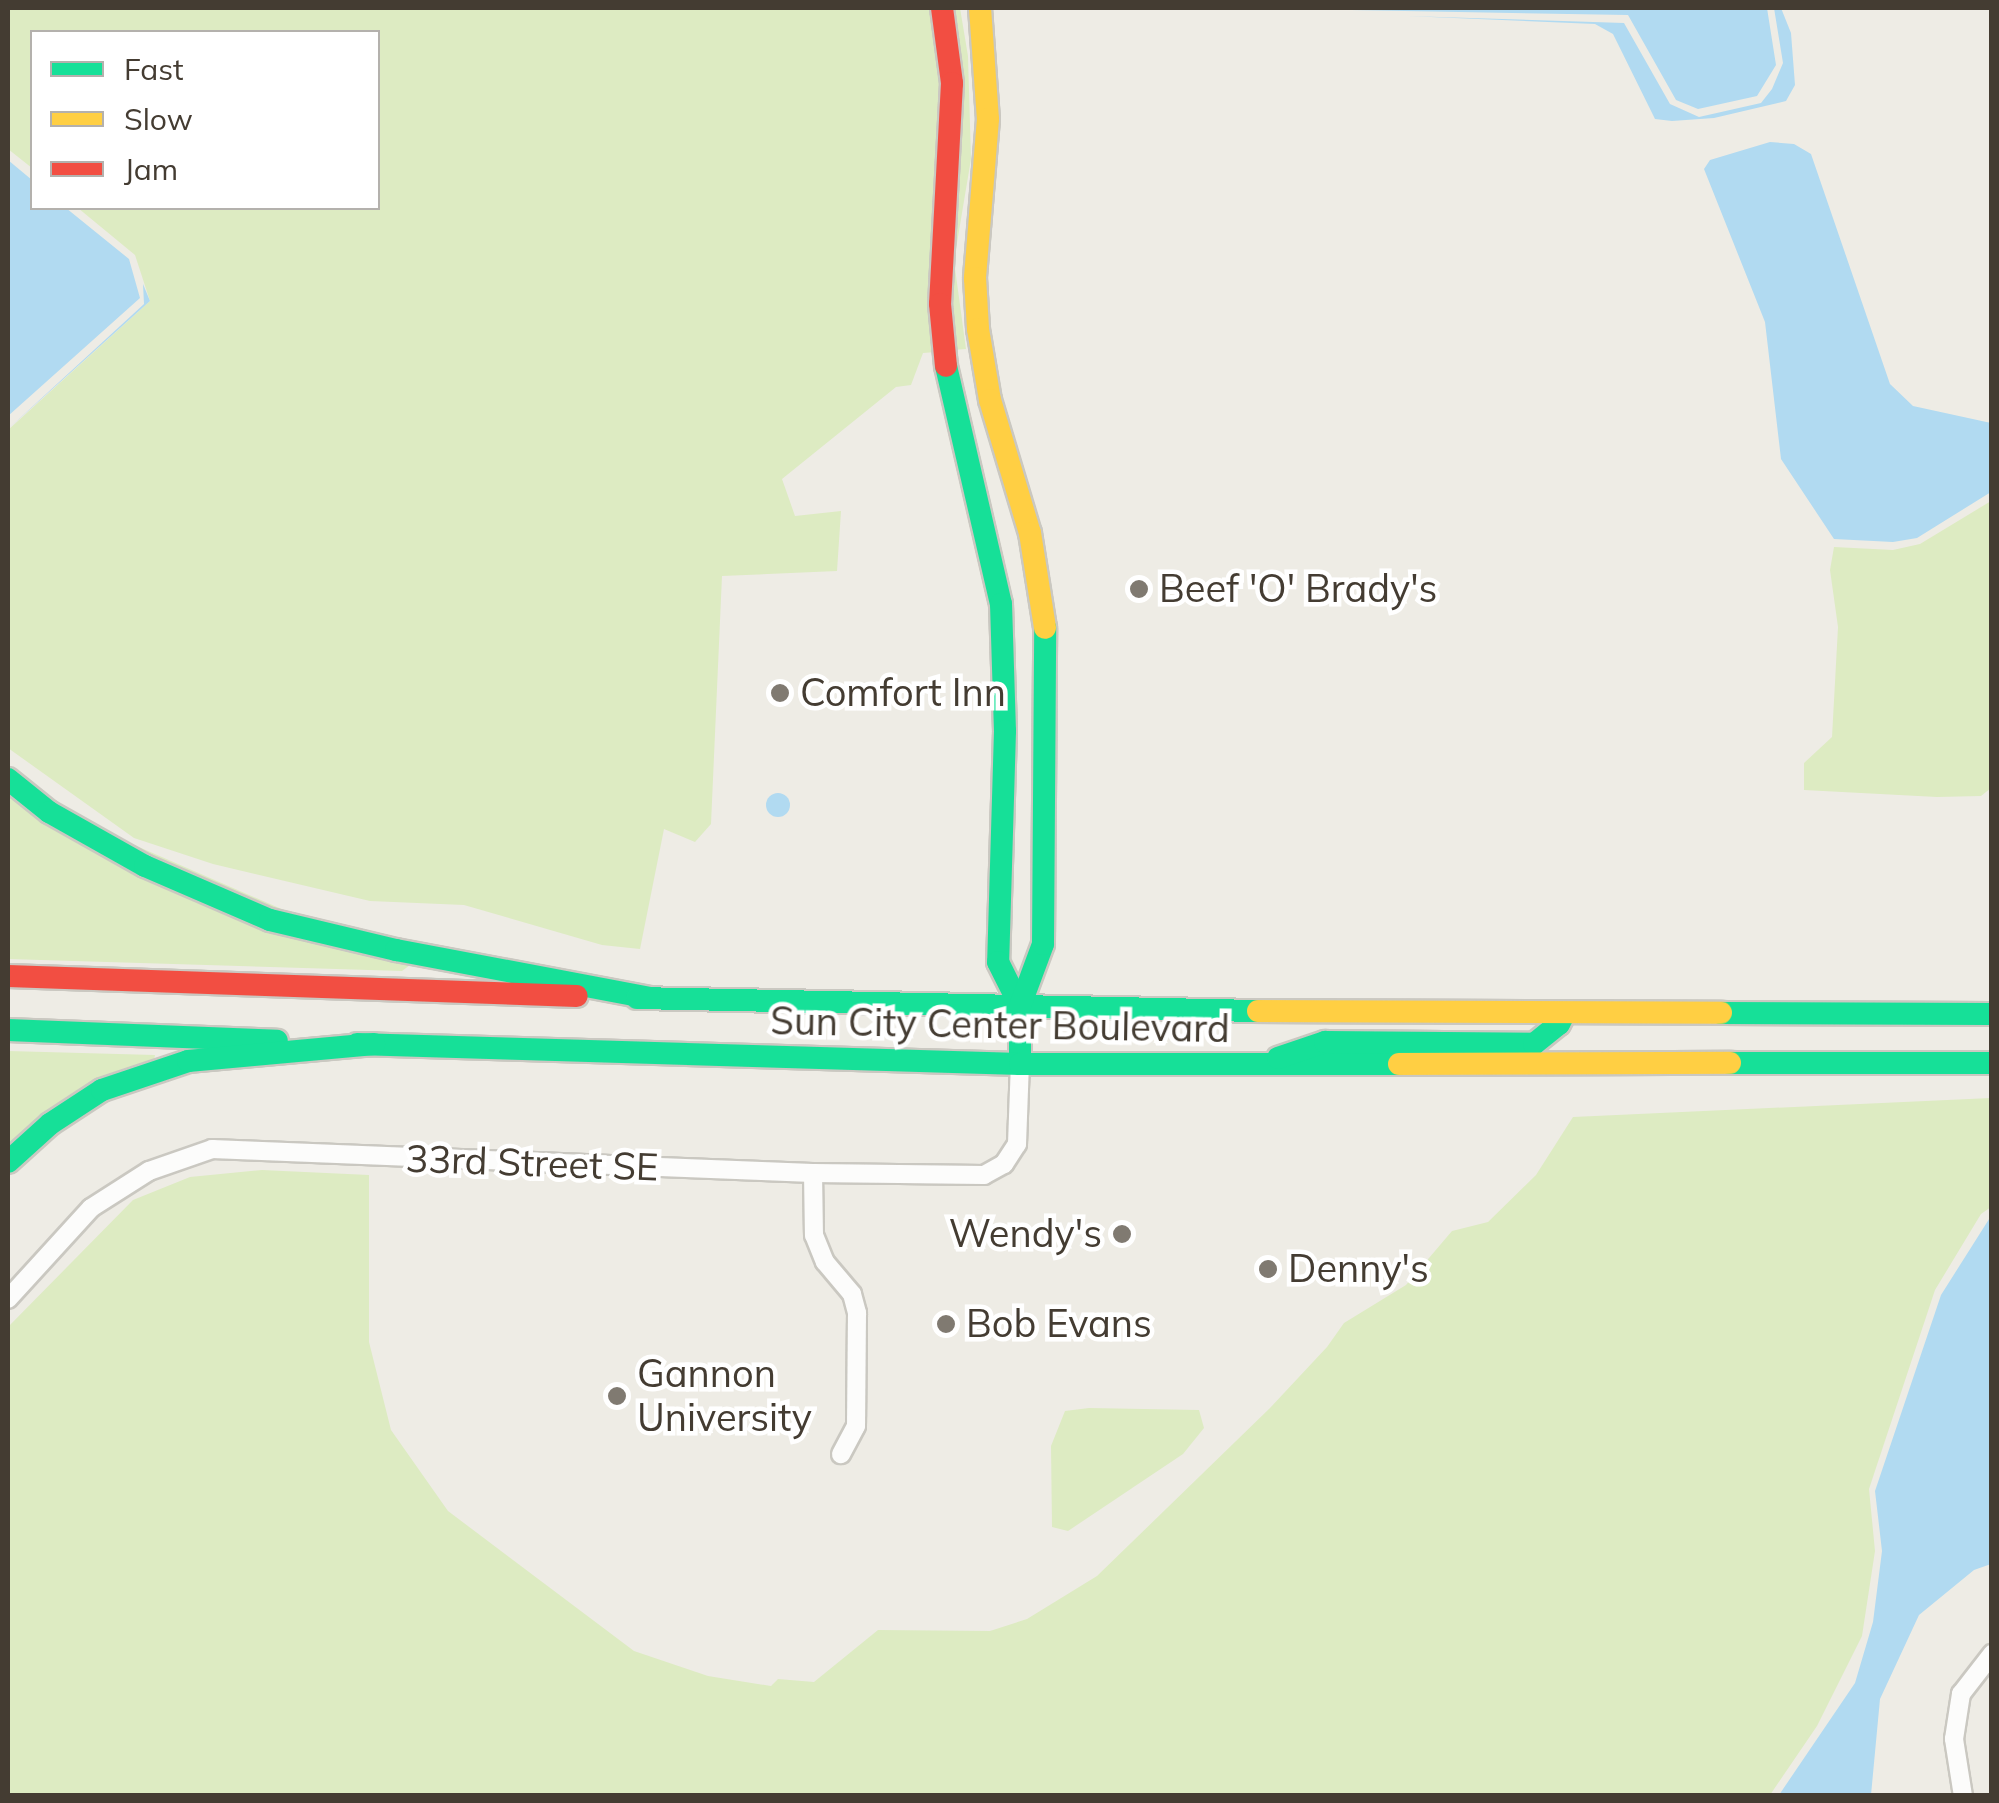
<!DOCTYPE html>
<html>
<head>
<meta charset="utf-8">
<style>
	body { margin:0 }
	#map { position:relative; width:1999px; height:1803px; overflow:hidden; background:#eeece5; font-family:Mulish,sans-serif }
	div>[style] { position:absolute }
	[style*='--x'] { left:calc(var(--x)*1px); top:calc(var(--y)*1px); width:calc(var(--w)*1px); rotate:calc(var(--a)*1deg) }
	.green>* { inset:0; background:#ddebc2 }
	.water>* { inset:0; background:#b1daf1 }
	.round { border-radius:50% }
	.roads { filter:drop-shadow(2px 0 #cac8c1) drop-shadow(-2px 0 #cac8c1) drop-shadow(0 2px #cac8c1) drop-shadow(0 -2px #cac8c1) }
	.street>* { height:18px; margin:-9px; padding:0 9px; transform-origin:9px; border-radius:9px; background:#fcfcfb }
	.fast>* { height:22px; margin:-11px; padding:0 11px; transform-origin:11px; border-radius:11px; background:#16e098 }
	.slow>* { height:22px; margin:-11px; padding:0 11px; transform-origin:11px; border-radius:11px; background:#ffcf43 }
	.jam>* { height:22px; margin:-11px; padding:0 11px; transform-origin:11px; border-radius:11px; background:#f24e42 }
	.dots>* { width:28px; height:28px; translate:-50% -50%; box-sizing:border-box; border:5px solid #fff; border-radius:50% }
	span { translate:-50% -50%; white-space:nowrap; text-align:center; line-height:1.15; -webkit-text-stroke:9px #fff; paint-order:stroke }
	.poi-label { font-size:38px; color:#443c32 }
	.left { translate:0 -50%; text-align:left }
	.right { translate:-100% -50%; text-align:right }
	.street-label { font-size:38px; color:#443c32 }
	.frame { position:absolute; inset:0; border:10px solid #443c32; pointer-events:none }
	.legend { position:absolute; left:30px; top:30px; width:350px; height:180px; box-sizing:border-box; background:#fff; border:2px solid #b4b1ad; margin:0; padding:12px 18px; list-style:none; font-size:30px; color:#443c32 }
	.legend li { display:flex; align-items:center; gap:20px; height:50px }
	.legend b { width:50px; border:2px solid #b4b1ad }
</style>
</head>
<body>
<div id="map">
	<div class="green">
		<div style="clip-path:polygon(8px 8px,934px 8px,944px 83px,936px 352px,923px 353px,911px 385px,896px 387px,782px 479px,795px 516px,841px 511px,837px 571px,722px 576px,711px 824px,695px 842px,664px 829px,640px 949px,602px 945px,464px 905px,370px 901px,213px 864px,134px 838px,8px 748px,8px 430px,150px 301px,135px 255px,78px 208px,378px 208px,378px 32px,32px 32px,32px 168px,8px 149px)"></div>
		<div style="clip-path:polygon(951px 8px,960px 8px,968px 56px,971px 159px,954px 261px,966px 349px,952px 350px)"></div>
		<div style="clip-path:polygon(1991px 501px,1991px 788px,1981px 796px,1937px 797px,1804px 790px,1804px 763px,1832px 737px,1838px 627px,1830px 570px,1834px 547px,1893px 550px,1920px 544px)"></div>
		<div style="clip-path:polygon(8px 790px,410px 965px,402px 971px,8px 959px)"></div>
		<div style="clip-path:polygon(8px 1051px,155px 1055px,154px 1061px,8px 1149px)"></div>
		<div style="clip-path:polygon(1991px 1098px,1991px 1207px,1981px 1214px,1935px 1290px,1869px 1489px,1875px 1551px,1862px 1636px,1817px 1726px,1770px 1795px,8px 1795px,8px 1327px,133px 1200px,190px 1177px,262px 1170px,369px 1175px,369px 1342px,391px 1430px,448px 1511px,634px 1651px,708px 1676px,771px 1686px,778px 1679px,814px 1682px,878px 1630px,990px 1631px,1027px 1619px,1097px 1576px,1270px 1408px,1327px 1347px,1344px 1323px,1406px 1285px,1452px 1231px,1488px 1222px,1536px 1175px,1573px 1117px)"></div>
		<div style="clip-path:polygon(1089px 1408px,1199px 1410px,1204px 1428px,1183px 1454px,1068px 1531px,1052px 1527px,1051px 1446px,1065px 1411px)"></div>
	</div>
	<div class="water">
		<div style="clip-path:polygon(1238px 8px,1767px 8px,1776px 65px,1757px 96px,1698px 109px,1676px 100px,1628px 15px)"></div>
		<div style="clip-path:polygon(1774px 8px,1781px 8px,1791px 33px,1795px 85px,1786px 101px,1714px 118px,1672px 121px,1655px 119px,1613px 34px,1595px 24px,1407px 16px,1624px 23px,1670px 104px,1699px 117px,1761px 103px,1772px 89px,1783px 63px)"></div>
		<div style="clip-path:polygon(1770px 142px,1794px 144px,1811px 154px,1890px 384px,1913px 406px,1991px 423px,1991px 492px,1917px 538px,1893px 542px,1834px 539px,1781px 459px,1765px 322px,1704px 169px,1710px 160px)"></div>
		<div style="clip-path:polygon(8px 160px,32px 180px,32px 208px,66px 208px,129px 259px,140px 298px,8px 416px)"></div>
		<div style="clip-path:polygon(143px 284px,150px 301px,8px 429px,144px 304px)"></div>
		<div class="round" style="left:766px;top:793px;width:24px;height:24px"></div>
		<div style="clip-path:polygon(1991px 1216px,1991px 1564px,1974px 1570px,1919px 1615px,1880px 1699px,1871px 1795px,1779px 1795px,1855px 1683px,1873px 1622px,1882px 1551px,1875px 1491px,1941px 1295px)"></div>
	</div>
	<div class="roads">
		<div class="street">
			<div style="--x:813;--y:1173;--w:62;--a:89.1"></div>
			<div style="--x:814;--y:1235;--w:29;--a:68"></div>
			<div style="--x:825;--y:1262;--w:42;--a:49.8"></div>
			<div style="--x:852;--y:1294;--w:20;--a:75"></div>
			<div style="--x:857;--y:1313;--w:113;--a:90.5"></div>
			<div style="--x:856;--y:1426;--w:32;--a:118"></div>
			<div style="--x:8;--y:1299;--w:123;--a:-47.6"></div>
			<div style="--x:91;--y:1208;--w:69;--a:-32.5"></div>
			<div style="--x:149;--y:1171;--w:67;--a:-19.2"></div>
			<div style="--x:212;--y:1149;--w:601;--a:2.29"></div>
			<div style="--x:813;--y:1173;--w:171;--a:0.7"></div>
			<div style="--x:984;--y:1175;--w:23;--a:-29"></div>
			<div style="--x:1004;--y:1164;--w:24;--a:-57"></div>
			<div style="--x:1017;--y:1144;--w:80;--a:-87.9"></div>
			<div style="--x:1963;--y:1796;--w:58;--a:-99"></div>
			<div style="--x:1954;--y:1739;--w:46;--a:-81.2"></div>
			<div style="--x:1961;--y:1694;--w:51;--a:-52.2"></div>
		</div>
		<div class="fast">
			<div style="--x:946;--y:366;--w:244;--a:77"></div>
			<div style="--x:1001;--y:604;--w:127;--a:88.2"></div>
			<div style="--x:1005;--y:731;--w:231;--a:91.7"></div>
			<div style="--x:998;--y:962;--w:49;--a:63.4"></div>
			<div style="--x:1020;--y:1006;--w:58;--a:90"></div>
			<div style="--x:8;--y:779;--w:53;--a:38.8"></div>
			<div style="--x:49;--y:812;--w:110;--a:29.4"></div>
			<div style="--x:145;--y:866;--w:136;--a:23.4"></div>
			<div style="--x:270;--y:920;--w:130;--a:13.4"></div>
			<div style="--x:396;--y:950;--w:259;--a:10.7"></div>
			<div style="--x:637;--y:998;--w:621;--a:1.2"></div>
			<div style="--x:1020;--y:1006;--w:66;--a:-69.6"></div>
			<div style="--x:1043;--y:944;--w:316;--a:-89.6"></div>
			<div style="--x:1721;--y:1013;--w:271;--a:0.2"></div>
			<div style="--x:8;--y:1030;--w:269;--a:2.3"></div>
			<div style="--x:357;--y:1044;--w:663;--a:1.73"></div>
			<div style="--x:1020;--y:1064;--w:379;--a:0"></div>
			<div style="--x:1278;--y:1058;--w:50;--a:-18.8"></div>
			<div style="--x:1325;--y:1042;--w:209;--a:0.5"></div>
			<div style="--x:1534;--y:1044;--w:32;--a:-39"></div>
			<div style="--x:1559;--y:1024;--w:11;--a:-63"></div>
			<div style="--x:1730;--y:1063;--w:262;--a:0"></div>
			<div style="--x:8;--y:1162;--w:57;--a:-42.1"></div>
			<div style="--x:50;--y:1124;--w:62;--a:-33.2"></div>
			<div style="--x:102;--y:1090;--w:91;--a:-18.6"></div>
			<div style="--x:188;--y:1061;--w:187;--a:-5.2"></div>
		</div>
		<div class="slow">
			<div style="--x:980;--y:8;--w:111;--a:85.9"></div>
			<div style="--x:988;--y:119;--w:160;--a:94.7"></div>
			<div style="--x:975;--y:278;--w:51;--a:86.6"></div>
			<div style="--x:978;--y:329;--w:72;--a:80.4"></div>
			<div style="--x:990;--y:400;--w:139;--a:73.3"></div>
			<div style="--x:1030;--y:533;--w:96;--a:81"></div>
			<div style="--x:1258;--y:1011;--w:463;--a:0.2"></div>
			<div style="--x:1399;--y:1064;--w:331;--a:-0.2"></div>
		</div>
		<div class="jam">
			<div style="--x:942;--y:8;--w:76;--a:82.4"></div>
			<div style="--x:952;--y:83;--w:221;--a:93.1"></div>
			<div style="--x:940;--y:304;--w:62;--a:84.5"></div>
			<div style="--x:8;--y:976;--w:569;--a:2.01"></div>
		</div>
	</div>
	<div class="dots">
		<div style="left:1139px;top:589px;background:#807a71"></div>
		<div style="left:780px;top:693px;background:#807a71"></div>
		<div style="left:1122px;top:1234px;background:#807a71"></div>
		<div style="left:1268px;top:1269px;background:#807a71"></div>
		<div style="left:946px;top:1324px;background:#807a71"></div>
		<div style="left:617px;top:1396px;background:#807a71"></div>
	</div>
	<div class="poi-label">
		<span class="left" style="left:1159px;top:589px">Beef 'O' Brady's</span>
		<span class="left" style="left:800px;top:693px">Comfort Inn</span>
		<span class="right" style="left:1102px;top:1234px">Wendy's</span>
		<span class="left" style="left:1288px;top:1269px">Denny's</span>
		<span class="left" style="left:966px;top:1324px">Bob Evans</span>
		<span class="left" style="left:637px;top:1396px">Gannon<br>University</span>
	</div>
	<div class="street-label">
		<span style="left:1000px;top:1025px;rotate:1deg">Sun City Center Boulevard</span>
		<span style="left:532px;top:1163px;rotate:2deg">33rd Street SE</span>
	</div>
	<div class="frame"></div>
	<ul class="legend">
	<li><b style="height:12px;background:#16e098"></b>Fast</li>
	<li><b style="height:12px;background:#ffcf43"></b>Slow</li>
	<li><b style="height:12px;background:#f24e42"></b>Jam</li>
	</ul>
</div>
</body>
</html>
